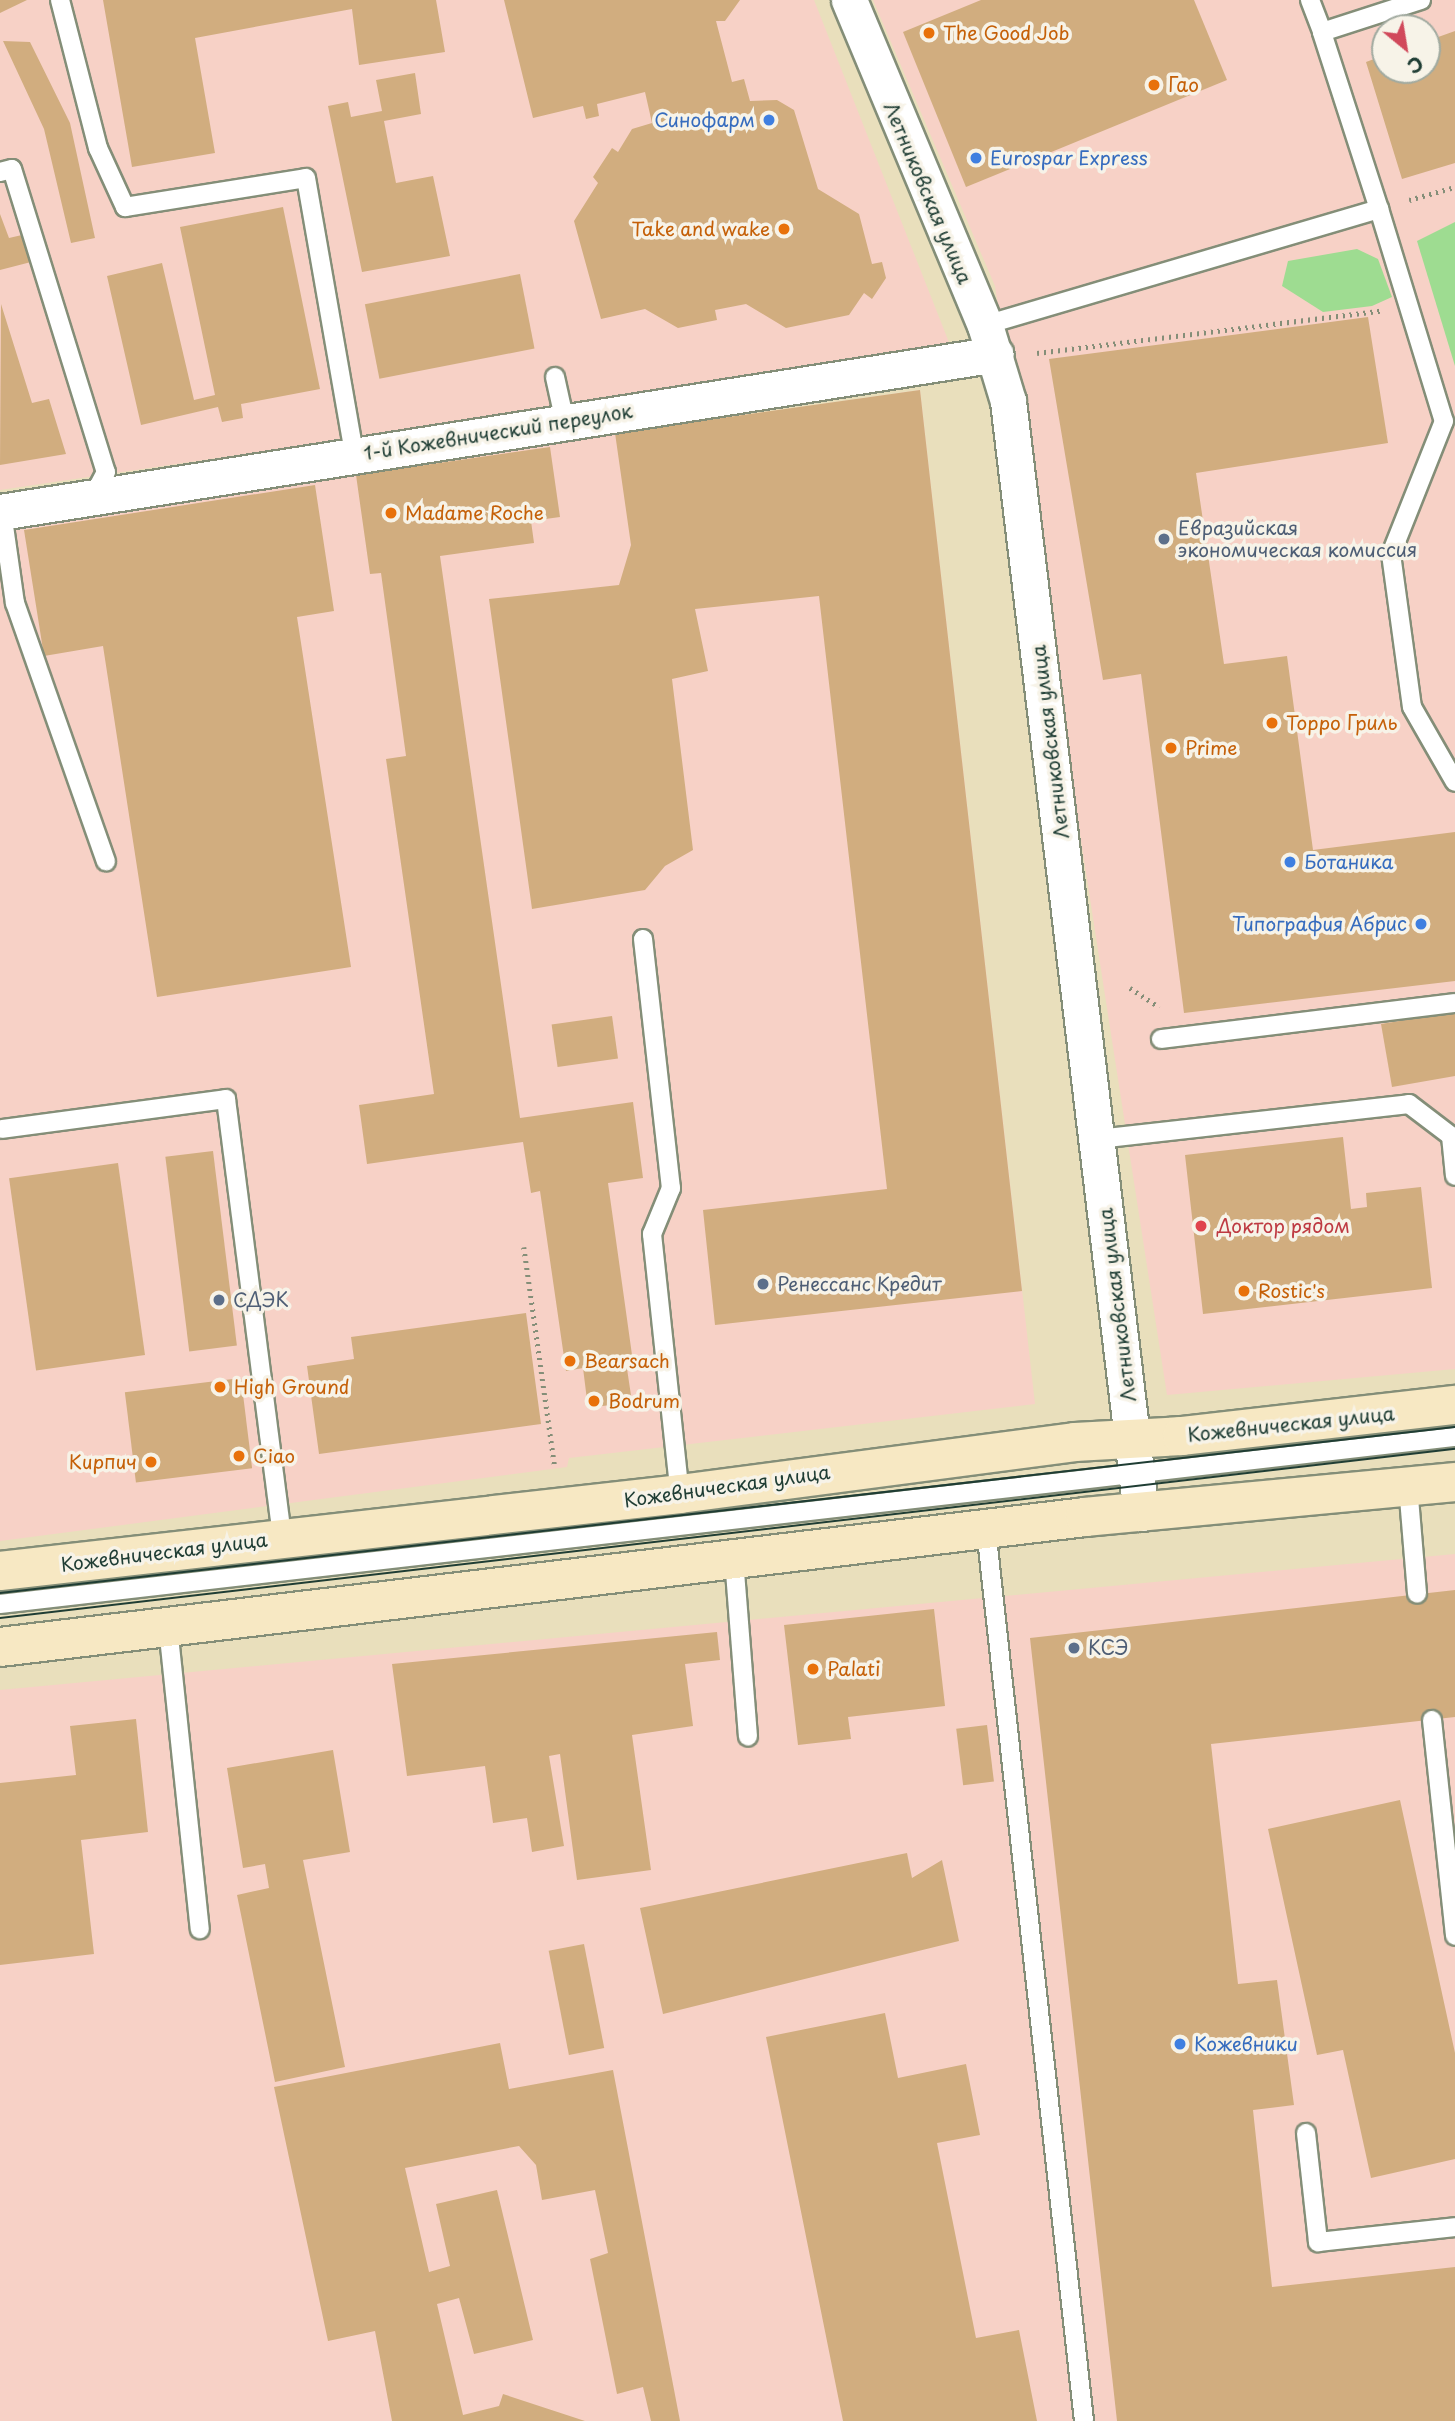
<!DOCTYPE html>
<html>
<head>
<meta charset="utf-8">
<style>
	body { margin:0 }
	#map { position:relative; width:1455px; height:2421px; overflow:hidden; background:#e9dfbc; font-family:"Playpen Sans",sans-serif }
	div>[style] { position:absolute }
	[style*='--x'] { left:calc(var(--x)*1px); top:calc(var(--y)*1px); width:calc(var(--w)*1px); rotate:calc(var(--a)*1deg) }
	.built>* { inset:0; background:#f7d1c6 }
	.green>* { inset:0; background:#9edc91 }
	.building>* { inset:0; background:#d1ad7f; transform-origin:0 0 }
	.path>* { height:4.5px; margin-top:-2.25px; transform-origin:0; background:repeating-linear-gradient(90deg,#848e78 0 2px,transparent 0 7px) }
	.roads { filter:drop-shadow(2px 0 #848e78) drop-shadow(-2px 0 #848e78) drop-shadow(0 2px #848e78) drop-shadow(0 -2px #848e78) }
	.service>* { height:18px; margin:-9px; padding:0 9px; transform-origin:9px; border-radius:9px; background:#fff }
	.minor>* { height:35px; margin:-17.5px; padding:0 17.5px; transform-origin:17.5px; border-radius:17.5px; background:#fff }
	.secondary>* { height:38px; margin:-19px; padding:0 19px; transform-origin:19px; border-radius:19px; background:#f7e8c3 }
	.tram>* { height:2px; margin:-1px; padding:0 1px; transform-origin:1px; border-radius:1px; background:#1f3d34 }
	.dots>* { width:19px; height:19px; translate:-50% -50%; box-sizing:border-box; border:4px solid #f7f3e8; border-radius:50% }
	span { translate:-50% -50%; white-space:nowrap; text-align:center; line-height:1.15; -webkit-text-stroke:7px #f7f3e8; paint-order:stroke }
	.food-label { font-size:19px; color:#c56008 }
	.left { translate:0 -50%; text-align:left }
	.right { translate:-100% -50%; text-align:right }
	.shop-label { font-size:19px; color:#366cbe }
	.street-label { font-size:19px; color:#1f3d34 }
	.service-label { font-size:19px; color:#4e5e75 }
	.health-label { font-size:19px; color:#be3a42 }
	.north { position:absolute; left:1371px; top:14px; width:70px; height:70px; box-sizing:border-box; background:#f7f3e8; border:2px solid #a1aaa0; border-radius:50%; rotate:150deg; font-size:19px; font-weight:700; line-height:28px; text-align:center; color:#1f3d34 }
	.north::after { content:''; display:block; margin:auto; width:24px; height:32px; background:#d1495b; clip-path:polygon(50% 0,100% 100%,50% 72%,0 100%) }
</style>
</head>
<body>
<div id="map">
	<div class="built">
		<div style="clip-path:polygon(0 0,814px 0,952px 350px,0 490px)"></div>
		<div style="clip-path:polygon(evenodd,873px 0,1455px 0,1455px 1369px,1167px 1395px,995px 286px,873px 0,1385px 28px,1427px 28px,1427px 70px,1385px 70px,1385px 28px)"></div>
		<div style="clip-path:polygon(920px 390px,1035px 1404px,569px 1458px,567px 1467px,0 1541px,0 521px)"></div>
		<div style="clip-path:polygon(1455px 1554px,1455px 2421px,0 2421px,0 1690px)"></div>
	</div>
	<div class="green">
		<div style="clip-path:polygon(1455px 222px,1455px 366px,1417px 241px)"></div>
		<div style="clip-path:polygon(1357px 249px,1378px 259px,1392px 297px,1372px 306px,1323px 312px,1282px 286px,1288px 261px)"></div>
	</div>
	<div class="building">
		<div style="clip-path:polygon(0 0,27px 0,0 13px)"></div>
		<div style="clip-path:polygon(103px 0,436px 0,445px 52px,359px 65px,352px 9px,195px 38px,215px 153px,132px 167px)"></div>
		<div style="clip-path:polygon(504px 0,740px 0,725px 21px,716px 21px,732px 82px,744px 79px,750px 101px,777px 100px,794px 110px,818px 189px,859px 214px,872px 264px,882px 262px,886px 278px,872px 299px,864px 293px,849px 315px,786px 328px,746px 304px,715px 310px,717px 320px,678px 328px,645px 309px,601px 319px,574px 221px,598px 183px,593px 177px,612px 148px,618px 152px,632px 129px,652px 123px,645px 92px,597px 104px,599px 116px,586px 119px,583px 106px,533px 118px)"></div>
		<div style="clip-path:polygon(981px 0,1194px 0,1227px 80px,966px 187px,903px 32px)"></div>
		<div style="clip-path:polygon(1455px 31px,1455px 163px,1402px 179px,1366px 62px,1385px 55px,1385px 70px,1427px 70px,1427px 41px)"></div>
		<div style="clip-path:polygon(3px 41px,30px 42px,70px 123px,95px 238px,71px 243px,44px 129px)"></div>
		<div style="clip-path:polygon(415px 73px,421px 114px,384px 121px,396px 183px,433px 176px,450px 256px,362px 272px,328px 106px,348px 102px,351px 117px,382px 111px,376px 80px)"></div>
		<div style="clip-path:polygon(283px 207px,320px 389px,241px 404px,243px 418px,222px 422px,218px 407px,141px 425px,107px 276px,162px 263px,194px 400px,215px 395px,180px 227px)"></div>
		<div style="clip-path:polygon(0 214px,9px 238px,22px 235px,31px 262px,0 270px)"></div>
		<div style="left:520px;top:274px;width:76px;height:158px;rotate:79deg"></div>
		<div style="clip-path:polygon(1px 304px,32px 403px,49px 399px,66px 454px,0 465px)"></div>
		<div style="clip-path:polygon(1368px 317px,1388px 443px,1196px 473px,1224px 664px,1287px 656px,1313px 850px,1455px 832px,1455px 981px,1184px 1013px,1141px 674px,1103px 680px,1049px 359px)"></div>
		<div style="clip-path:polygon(920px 390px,1022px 1291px,715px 1325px,703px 1210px,887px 1189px,819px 596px,695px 609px,708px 671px,672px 679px,693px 850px,665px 866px,645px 890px,532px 909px,489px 599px,619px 585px,631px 545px,615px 433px)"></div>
		<div style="clip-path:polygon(550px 447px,560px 517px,531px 521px,534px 543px,440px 556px,520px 1118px,633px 1102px,643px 1178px,608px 1183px,633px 1362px,626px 1362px,632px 1402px,588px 1408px,583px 1368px,566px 1371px,540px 1191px,531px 1193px,523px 1142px,367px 1164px,359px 1105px,434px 1094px,386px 759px,406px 756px,381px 573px,370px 574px,356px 475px)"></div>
		<div style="clip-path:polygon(315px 485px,334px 611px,297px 617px,351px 967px,157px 997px,103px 646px,44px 656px,24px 530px)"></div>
		<div style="clip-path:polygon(1455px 1012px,1455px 1076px,1392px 1087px,1381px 1024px)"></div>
		<div style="left:612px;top:1016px;width:43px;height:61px;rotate:82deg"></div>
		<div style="clip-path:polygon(1343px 1137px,1351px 1209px,1367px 1207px,1366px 1193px,1421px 1187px,1432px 1288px,1203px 1314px,1185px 1155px)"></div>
		<div style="left:213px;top:1151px;width:196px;height:48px;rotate:83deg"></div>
		<div style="left:118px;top:1163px;width:194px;height:110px;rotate:82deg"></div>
		<div style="clip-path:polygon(526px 1313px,541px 1424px,319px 1454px,307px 1366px,354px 1359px,351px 1337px)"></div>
		<div style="left:241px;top:1378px;width:91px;height:117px;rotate:83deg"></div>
		<div style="clip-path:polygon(1455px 1590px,1455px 1717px,1211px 1744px,1238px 1984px,1277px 1980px,1294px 2105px,1253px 2110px,1272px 2287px,1455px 2267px,1455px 2421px,1117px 2421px,1030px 1638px)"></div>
		<div style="clip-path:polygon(934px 1609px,945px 1706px,848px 1717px,851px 1739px,798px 1745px,784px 1625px)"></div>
		<div style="clip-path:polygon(717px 1632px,720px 1660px,685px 1664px,693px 1726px,632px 1735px,651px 1870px,577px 1880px,560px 1754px,549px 1756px,564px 1846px,532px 1852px,527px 1818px,493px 1823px,485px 1766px,407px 1776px,392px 1664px)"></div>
		<div style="clip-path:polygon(136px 1719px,148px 1832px,81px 1840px,94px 1954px,0 1965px,0 1783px,76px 1775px,70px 1726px)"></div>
		<div style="left:987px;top:1725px;width:57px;height:31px;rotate:83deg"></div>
		<div style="clip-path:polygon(333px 1750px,350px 1852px,303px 1860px,345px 2067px,275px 2082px,237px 1895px,269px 1888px,265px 1864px,243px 1868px,227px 1768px)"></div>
		<div style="clip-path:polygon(1400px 1800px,1455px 2053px,1455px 2159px,1371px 2178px,1343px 2050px,1317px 2055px,1268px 1829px)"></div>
		<div style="clip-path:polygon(907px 1853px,912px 1878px,942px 1860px,959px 1941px,663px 2014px,640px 1908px)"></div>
		<div style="left:584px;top:1944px;width:106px;height:36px;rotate:79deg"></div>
		<div style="clip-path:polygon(885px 2013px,898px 2078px,966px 2064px,980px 2135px,937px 2143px,976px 2338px,1019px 2330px,1037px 2421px,843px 2421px,766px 2037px)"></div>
		<div style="clip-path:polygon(500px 2043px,509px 2089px,613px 2070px,680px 2421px,651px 2421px,643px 2387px,617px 2394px,590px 2259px,608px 2253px,595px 2190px,542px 2200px,536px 2165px,519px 2146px,405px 2168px,429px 2272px,450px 2266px,436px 2204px,497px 2190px,533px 2340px,474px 2354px,459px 2298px,437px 2304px,463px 2415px,499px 2406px,503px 2394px,585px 2421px,392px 2421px,375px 2331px,328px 2341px,274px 2087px)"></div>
	</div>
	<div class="path">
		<div style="--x:1409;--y:200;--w:48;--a:-15.8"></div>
		<div style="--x:1037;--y:353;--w:346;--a:-7"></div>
		<div style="--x:1130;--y:988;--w:35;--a:33"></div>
		<div style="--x:524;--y:1247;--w:222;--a:82"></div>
	</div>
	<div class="roads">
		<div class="service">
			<div style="--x:60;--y:0;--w:153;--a:75.6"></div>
			<div style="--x:98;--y:148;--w:65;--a:65.4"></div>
			<div style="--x:125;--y:207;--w:183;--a:-9.1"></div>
			<div style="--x:306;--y:178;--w:280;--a:80.1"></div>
			<div style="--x:1310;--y:0;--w:34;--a:69"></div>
			<div style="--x:0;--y:172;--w:12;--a:-14"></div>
			<div style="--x:12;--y:169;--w:317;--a:72.8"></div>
			<div style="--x:106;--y:472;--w:26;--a:118"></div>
			<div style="--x:1379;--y:209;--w:186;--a:-107.9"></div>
			<div style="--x:1322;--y:32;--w:104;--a:-17.9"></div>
			<div style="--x:985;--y:325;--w:411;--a:-16.4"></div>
			<div style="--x:1379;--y:209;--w:222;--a:73"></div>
			<div style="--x:1444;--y:421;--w:143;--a:111.7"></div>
			<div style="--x:1391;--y:554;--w:154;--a:82.2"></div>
			<div style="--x:1412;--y:707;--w:86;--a:60.2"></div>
			<div style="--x:555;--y:377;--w:46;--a:77.5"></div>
			<div style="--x:2;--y:512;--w:92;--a:81.9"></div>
			<div style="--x:15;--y:603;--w:274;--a:70.6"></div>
			<div style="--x:643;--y:939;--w:251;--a:83.6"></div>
			<div style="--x:671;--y:1188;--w:50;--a:112.4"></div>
			<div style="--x:652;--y:1234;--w:262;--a:83.9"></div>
			<div style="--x:1161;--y:1039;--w:296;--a:-7"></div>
			<div style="--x:2;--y:1129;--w:226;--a:-7.6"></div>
			<div style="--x:226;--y:1099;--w:443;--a:82.7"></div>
			<div style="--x:1098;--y:1139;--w:313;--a:-6.4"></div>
			<div style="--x:1409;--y:1104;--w:53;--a:37.3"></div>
			<div style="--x:1451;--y:1136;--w:40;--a:84.3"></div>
			<div style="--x:1408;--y:1486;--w:108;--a:85.2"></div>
			<div style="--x:986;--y:1529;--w:897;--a:83.73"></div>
			<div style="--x:734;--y:1559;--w:178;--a:85.5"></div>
			<div style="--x:0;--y:1604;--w:1465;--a:-6.55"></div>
			<div style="--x:168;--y:1627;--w:304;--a:84"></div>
			<div style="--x:1432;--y:1720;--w:217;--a:83.9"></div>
			<div style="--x:1306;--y:2133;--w:110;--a:83.7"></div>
			<div style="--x:1318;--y:2242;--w:138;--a:-6.2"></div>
		</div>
		<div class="minor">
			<div style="--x:849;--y:0;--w:352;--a:67.3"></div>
			<div style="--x:985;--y:325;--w:79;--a:73.2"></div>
			<div style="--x:1008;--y:401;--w:1120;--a:83.18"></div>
			<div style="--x:0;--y:512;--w:1008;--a:-9.01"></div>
		</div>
		<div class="secondary">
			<div style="--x:0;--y:1571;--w:684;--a:-6.46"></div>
			<div style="--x:680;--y:1494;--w:398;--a:-7.5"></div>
			<div style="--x:1075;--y:1442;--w:107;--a:-3.2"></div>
			<div style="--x:1182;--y:1436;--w:275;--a:-6.5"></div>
			<div style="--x:0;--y:1647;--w:1093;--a:-6.83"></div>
			<div style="--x:1085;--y:1517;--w:372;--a:-5.4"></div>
		</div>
	</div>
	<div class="tram">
		<div style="--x:0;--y:1593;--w:1464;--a:-6.51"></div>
		<div style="--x:0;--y:1618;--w:1465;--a:-6.63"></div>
	</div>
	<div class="dots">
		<div style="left:929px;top:33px;background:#e8710a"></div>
		<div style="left:1154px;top:85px;background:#e8710a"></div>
		<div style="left:769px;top:120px;background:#3f7fe0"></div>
		<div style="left:976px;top:158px;background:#3f7fe0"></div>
		<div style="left:784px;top:229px;background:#e8710a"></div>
		<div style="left:391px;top:513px;background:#e8710a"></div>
		<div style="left:1164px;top:539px;background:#5c6f8a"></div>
		<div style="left:1272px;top:723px;background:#e8710a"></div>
		<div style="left:1171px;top:748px;background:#e8710a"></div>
		<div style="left:1290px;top:862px;background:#3f7fe0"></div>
		<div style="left:1421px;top:924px;background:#3f7fe0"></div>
		<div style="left:1201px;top:1226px;background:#e0444e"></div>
		<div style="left:763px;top:1284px;background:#5c6f8a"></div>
		<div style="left:1244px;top:1291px;background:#e8710a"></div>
		<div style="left:219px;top:1300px;background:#5c6f8a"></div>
		<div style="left:570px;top:1361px;background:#e8710a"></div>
		<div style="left:220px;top:1387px;background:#e8710a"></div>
		<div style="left:594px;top:1401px;background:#e8710a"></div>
		<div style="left:239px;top:1456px;background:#e8710a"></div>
		<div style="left:151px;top:1462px;background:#e8710a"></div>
		<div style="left:1074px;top:1648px;background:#5c6f8a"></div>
		<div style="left:813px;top:1669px;background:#e8710a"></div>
		<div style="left:1180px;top:2044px;background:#3f7fe0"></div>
	</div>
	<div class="food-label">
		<span class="left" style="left:943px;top:33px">The Good Job</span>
		<span class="left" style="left:1168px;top:85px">Гао</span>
		<span class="right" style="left:770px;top:229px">Take and wake</span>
		<span class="left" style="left:405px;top:513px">Madame Roche</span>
		<span class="left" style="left:1286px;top:723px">Торро Гриль</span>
		<span class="left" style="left:1185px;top:748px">Prime</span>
		<span class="left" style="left:1258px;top:1291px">Rostic's</span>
		<span class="left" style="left:584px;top:1361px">Bearsach</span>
		<span class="left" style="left:234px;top:1387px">High Ground</span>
		<span class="left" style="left:608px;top:1401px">Bodrum</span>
		<span class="left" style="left:253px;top:1456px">Ciao</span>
		<span class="right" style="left:137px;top:1462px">Кирпич</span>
		<span class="left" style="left:827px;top:1669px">Palati</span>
	</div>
	<div class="shop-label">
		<span class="right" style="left:755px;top:120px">Синофарм</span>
		<span class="left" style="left:990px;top:158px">Eurospar Express</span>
		<span class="left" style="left:1304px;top:862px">Ботаника</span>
		<span class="right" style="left:1407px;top:924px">Типография Абрис</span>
		<span class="left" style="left:1194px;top:2044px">Кожевники</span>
	</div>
	<div class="street-label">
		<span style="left:928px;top:193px;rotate:67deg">Летниковская улица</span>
		<span style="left:498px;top:432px;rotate:-9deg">1-й Кожевнический переулок</span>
		<span style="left:1050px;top:742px;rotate:-97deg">Летниковская улица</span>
		<span style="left:1117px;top:1305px;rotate:-97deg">Летниковская улица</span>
		<span style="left:1291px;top:1424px;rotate:-6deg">Кожевническая улица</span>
		<span style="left:727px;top:1486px;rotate:-8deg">Кожевническая улица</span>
		<span style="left:164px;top:1552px;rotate:-7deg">Кожевническая улица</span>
	</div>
	<div class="service-label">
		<span class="left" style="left:1178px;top:539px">Евразийская<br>экономическая комиссия</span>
		<span class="left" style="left:777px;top:1284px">Ренессанс Кредит</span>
		<span class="left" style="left:233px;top:1300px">СДЭК</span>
		<span class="left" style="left:1088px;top:1648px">КСЭ</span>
	</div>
	<div class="health-label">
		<span class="left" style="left:1217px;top:1226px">Доктор рядом</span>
	</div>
	<div class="north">С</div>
</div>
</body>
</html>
